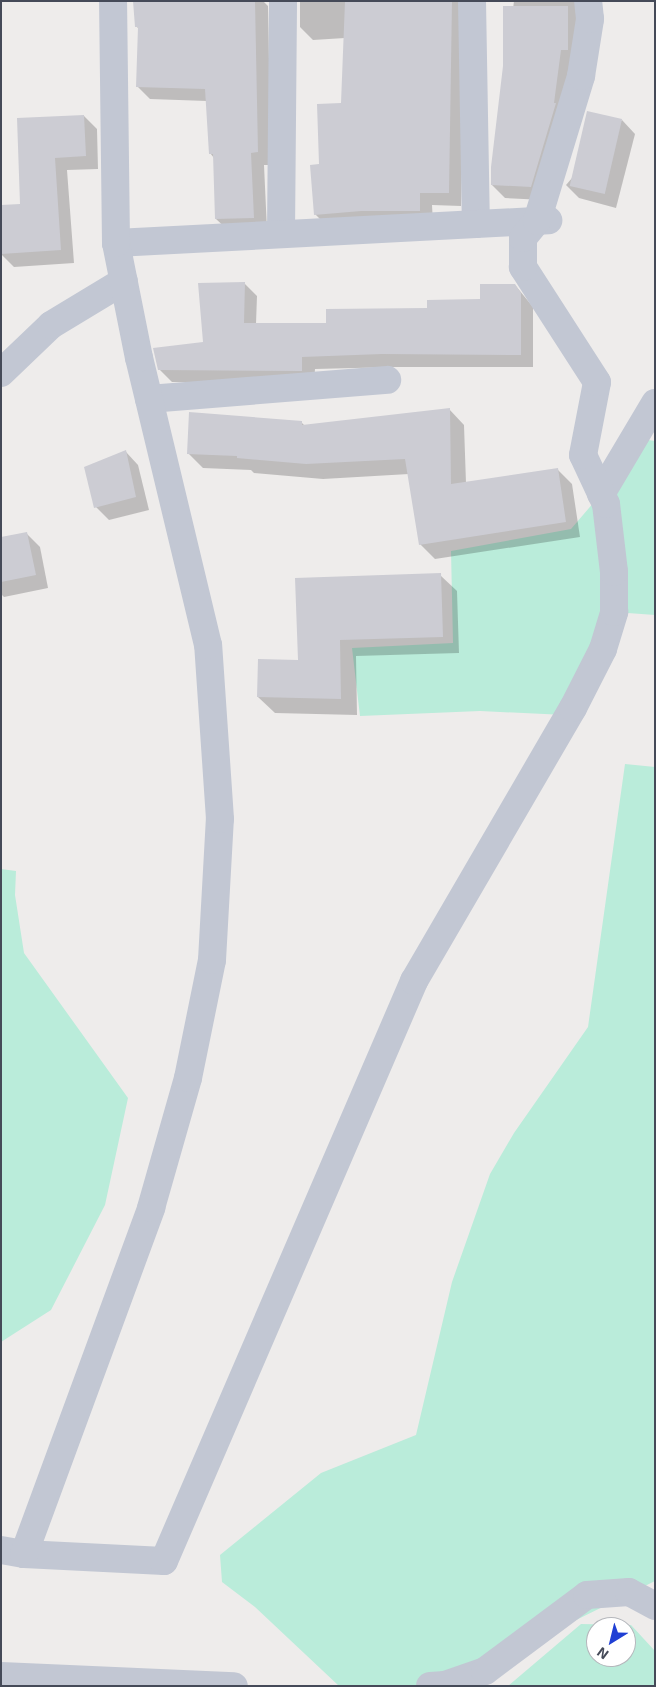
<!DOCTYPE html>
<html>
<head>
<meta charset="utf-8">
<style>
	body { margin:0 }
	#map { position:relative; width:656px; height:1687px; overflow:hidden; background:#eeeceb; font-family:"Exo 2",sans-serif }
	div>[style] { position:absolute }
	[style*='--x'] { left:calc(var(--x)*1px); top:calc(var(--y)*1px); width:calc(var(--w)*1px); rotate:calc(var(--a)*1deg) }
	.green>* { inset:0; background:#baecda }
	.shadow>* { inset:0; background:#0003 }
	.building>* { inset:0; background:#ccccd3; transform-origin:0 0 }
	.minor>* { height:28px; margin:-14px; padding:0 14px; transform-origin:14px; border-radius:14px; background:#c2c7d3 }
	span { translate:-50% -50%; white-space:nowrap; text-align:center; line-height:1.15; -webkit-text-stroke:4px #fff; paint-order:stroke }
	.frame { position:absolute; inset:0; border:2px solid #454a58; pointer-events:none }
	.north { position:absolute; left:586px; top:1617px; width:50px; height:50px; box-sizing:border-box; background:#fff; border:1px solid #b5b7bc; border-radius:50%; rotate:216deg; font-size:14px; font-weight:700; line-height:20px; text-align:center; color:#454a58 }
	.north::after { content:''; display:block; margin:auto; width:18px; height:22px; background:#2040d4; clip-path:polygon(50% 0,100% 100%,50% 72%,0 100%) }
</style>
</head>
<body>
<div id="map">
	<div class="green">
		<div style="clip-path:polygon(641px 439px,655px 441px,655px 615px,614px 612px,565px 715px,480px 711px,360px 716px,352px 648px,453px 643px,451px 551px,571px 529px,601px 494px)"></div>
		<div style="clip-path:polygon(625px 764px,655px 767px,655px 1581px,445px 1685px,339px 1686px,255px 1607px,222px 1582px,220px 1555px,321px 1473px,416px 1435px,452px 1282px,490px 1174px,514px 1133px,588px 1027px)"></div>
		<div style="clip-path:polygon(1px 869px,16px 871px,15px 895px,24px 953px,128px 1098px,105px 1205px,51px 1310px,1px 1342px)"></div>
		<div style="clip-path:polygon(evenodd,581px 1624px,631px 1625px,655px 1651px,655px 1686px,508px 1686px,581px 1624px,596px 1627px,626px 1627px,626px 1657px,596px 1657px,596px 1627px)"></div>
	</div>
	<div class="shadow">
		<div style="clip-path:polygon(135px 1px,263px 1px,268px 6px,271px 165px,264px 165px,267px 230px,230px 232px,216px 219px,214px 158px,210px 153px,207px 101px,150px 99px,137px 86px,139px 29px,136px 26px)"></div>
		<div style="clip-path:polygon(470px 1px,464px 31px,461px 206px,432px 205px,433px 223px,328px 227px,315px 214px,320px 166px,342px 104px,345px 38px,313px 40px,300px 27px,300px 2px)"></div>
		<div style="clip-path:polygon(514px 1px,580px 1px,581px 63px,544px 200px,505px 198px,492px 185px)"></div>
		<div style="clip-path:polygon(84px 116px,97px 129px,98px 169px,67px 170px,74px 263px,14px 267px,1px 254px,1px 206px,21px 205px)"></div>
		<div style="clip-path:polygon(622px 120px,635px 134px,616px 208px,579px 198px,566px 185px)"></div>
		<div style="clip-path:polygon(244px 283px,257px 296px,256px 324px,328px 324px,482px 300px,515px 285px,533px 307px,533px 367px,395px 367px,315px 369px,314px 383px,172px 382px,159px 369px,204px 343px)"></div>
		<div style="clip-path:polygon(449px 409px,464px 425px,466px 483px,557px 469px,572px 484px,580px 537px,435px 559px,420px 544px,409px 474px,323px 479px,254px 473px,251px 470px,203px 468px,188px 453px,301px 422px,305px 426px)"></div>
		<div style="clip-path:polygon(126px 452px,138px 465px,149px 510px,109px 520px,96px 507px)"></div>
		<div style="clip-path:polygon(27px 534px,40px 547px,48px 588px,4px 597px,1px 594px,1px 539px)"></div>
		<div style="clip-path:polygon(440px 575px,457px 591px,459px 653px,356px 656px,357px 715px,275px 713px,258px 697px,299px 661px)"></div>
	</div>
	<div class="building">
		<div style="clip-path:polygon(133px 1px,255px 1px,258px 152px,251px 153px,254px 218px,215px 219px,213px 154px,209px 154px,205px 89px,136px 87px,138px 27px,135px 27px)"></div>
		<div style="clip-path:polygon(345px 1px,452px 1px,449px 193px,420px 193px,420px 211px,361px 211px,314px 215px,310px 165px,319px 164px,317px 104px,341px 103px)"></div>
		<div style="clip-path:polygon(503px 6px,568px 6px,568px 50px,561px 50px,554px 103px,556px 103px,531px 187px,491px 185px,491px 167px,503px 66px)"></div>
		<div style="left:587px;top:111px;width:36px;height:77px;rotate:13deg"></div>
		<div style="clip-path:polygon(84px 115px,86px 156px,55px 158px,61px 250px,1px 254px,1px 205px,20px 204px,17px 118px)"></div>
		<div style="clip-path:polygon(245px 282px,244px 323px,326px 323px,326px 309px,427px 308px,427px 300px,480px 299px,480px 284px,515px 284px,521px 293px,521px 355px,382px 354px,302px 357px,302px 371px,158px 370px,153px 348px,203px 342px,198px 283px)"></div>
		<div style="clip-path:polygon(450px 408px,451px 484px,558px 468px,566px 522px,419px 545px,405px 459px,306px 464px,237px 458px,237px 456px,187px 454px,189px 412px,302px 421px,302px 425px)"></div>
		<div style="clip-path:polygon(126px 450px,136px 497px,94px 508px,84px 467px)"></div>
		<div style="clip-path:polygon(27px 532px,36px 575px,1px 582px,1px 537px)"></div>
		<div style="clip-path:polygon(441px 573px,443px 637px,340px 640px,341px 699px,257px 697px,258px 659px,298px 660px,295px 578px)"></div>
	</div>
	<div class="minor">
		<div style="--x:472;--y:1;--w:223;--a:89"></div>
		<div style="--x:281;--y:234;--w:233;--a:-89.5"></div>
		<div style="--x:116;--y:243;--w:433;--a:-3"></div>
		<div style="--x:1;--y:373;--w:69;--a:-43.8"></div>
		<div style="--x:51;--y:325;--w:85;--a:-31.1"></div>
		<div style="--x:149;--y:399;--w:239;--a:-4.6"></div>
		<div style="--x:601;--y:494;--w:106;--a:-59.3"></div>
		<div style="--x:1;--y:1550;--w:23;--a:10"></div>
		<div style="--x:24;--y:1554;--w:140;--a:2.9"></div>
		<div style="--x:164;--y:1561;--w:632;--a:-66.68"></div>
		<div style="--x:414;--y:981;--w:316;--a:-59.8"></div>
		<div style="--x:573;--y:708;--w:66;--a:-63"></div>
		<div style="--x:603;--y:649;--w:39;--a:-73"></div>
		<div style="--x:614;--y:612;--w:40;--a:-90"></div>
		<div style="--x:614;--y:572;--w:68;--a:-96.7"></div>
		<div style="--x:606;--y:504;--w:54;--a:-115.1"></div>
		<div style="--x:583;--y:455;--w:74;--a:-79.1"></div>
		<div style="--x:597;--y:382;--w:137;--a:-122.8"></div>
		<div style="--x:523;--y:267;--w:29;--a:-90"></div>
		<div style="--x:523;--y:238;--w:22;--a:-51"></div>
		<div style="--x:537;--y:221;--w:152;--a:-73.1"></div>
		<div style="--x:581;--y:76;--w:58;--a:-81"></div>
		<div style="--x:590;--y:19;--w:18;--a:-96"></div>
		<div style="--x:24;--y:1554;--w:369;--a:-69.8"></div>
		<div style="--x:151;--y:1208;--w:135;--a:-74.1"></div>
		<div style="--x:188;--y:1078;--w:120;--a:-78.5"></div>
		<div style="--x:212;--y:960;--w:141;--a:-86.8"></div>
		<div style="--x:220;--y:819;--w:174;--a:-93.9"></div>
		<div style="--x:208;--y:645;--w:295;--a:-103.5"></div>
		<div style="--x:139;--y:358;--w:117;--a:-101.3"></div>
		<div style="--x:116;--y:243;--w:242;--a:-90.7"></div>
		<div style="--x:1;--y:1676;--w:233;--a:2.5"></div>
		<div style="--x:430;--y:1686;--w:15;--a:-4"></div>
		<div style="--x:445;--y:1685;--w:42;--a:-19.3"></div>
		<div style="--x:485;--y:1671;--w:127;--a:-36.7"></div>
		<div style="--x:587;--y:1595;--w:42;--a:-4.1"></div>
		<div style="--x:629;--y:1592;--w:30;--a:28"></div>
	</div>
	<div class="frame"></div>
	<div class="north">N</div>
</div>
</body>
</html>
